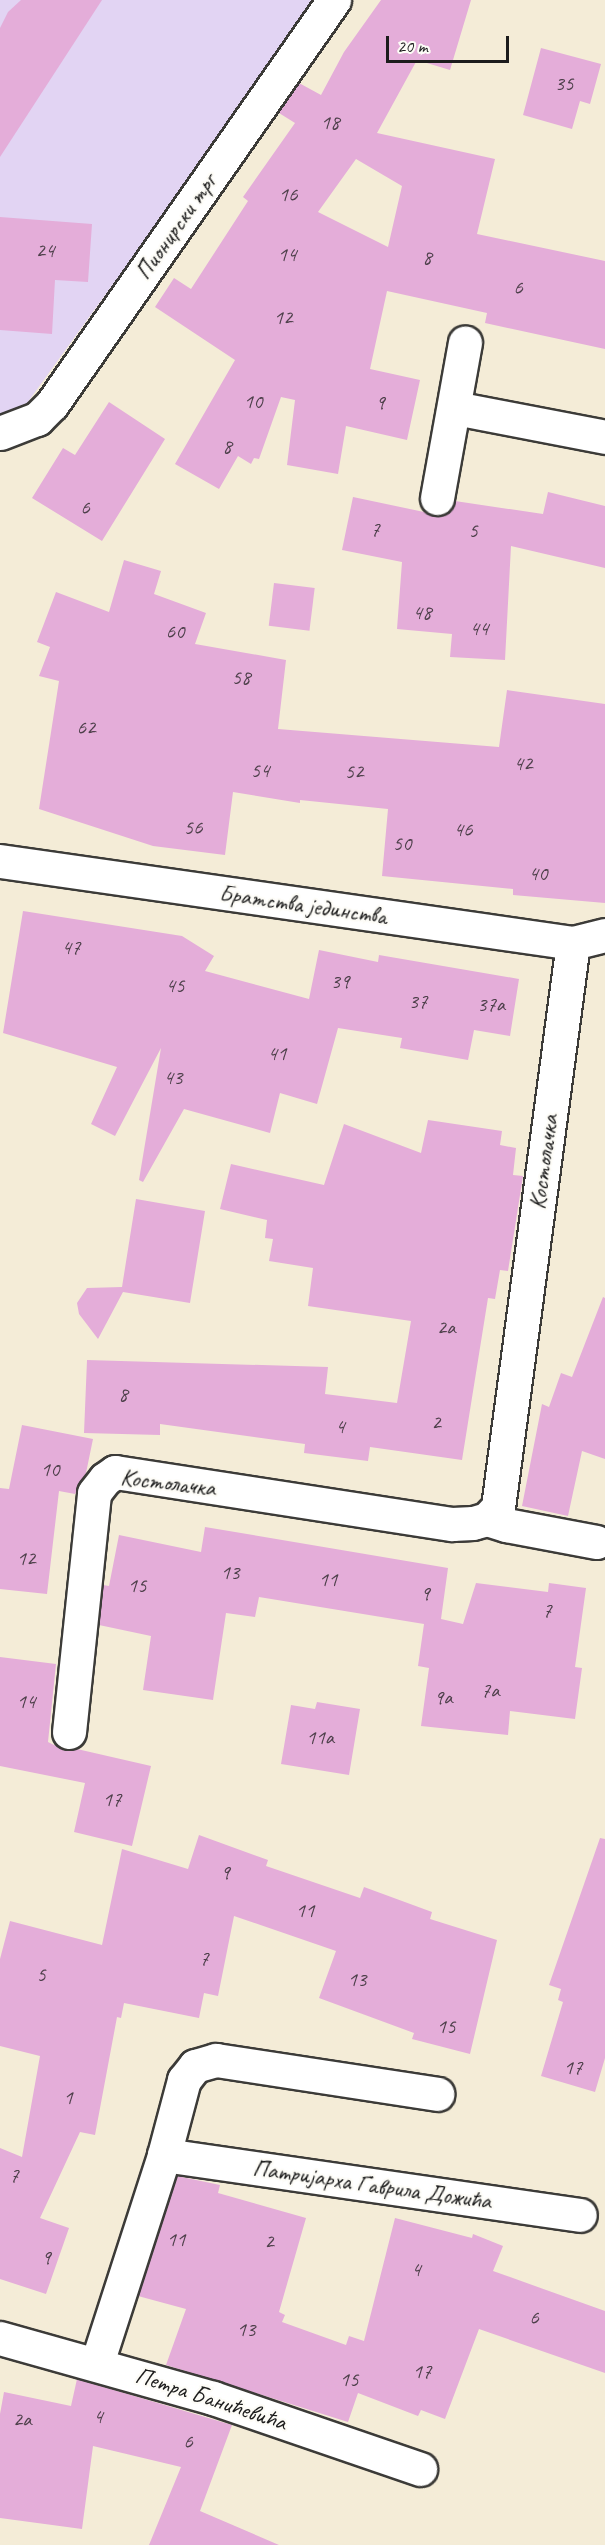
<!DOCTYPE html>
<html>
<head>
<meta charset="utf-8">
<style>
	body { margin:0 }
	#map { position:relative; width:605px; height:2545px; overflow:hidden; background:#f4ecd7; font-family:Caveat,sans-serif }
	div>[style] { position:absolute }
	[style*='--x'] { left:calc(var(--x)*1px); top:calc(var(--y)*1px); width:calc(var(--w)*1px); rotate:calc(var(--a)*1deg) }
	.built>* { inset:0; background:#e2d4f3 }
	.building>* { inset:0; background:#e4add9; transform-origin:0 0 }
	.roads { filter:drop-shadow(2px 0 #3c3b38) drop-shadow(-2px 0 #3c3b38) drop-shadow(0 2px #3c3b38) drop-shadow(0 -2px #3c3b38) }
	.minor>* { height:33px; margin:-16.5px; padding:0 16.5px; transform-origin:16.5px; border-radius:16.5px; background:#fff }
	span { translate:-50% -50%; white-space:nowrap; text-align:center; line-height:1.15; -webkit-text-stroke:4.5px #fdfcf7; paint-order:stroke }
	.number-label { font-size:21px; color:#4e404b }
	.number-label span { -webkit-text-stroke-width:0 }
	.street-label { font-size:24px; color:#1c1c1c }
	.scale { position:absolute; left:386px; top:36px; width:123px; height:27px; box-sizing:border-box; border:3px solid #1c1c1c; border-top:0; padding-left:8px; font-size:18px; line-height:21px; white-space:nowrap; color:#1c1c1c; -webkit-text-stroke:4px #fdfcf7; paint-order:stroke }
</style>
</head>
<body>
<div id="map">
	<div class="built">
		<div style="clip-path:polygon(0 0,318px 0,25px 406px,0 415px)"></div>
	</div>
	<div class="building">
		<div style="clip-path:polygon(21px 0,102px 0,0 157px,0 28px,8px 12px)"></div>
		<div style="clip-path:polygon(evenodd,381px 0,471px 0,450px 70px,417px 60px,377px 133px,495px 159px,477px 234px,605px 261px,605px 349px,485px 323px,487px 313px,387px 291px,370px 369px,420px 380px,407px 440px,346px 426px,338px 474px,287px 465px,295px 400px,281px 397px,259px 459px,254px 458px,251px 464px,238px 456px,219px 489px,175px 464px,235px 360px,155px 307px,174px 278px,191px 289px,248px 201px,243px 197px,295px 123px,279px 113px,282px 107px,299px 83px,321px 95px,344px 52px,381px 0,356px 159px,402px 186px,388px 247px,318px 212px,356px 159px)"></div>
		<div style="clip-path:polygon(541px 48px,601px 64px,590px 104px,580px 101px,572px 129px,523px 115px)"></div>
		<div style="clip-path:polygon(0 217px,92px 224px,88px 282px,55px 280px,52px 334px,0 330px)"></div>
		<div style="clip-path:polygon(109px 402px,165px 439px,102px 541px,32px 498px,63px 448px,75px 455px)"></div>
		<div style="clip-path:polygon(548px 492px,605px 506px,605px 568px,511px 546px,505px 660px,450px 657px,452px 634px,397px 629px,402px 562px,342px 550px,353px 497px,424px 512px,434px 516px,443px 516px,451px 511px,455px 501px,543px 514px)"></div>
		<div style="clip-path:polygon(124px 560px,161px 571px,154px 594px,206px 613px,195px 644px,286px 660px,278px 729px,499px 747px,507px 690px,605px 704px,605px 903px,513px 895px,513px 889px,382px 876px,388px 809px,300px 800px,300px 803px,233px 792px,225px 855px,153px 846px,39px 809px,59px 681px,39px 676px,50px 647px,37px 642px,56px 592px,109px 612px)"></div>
		<div style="left:274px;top:583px;width:41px;height:43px;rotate:7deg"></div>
		<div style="clip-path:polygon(23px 911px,182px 936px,214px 956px,205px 971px,309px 999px,319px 950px,378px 962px,379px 955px,519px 979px,510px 1036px,474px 1030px,468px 1060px,400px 1048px,402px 1038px,338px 1028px,317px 1104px,280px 1093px,270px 1133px,184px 1109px,143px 1182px,139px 1180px,161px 1048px,115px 1136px,91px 1124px,117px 1067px,3px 1033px)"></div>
		<div style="clip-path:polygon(428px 1120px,502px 1131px,500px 1145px,516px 1148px,513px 1175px,523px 1176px,508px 1271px,500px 1270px,495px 1299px,488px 1298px,462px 1460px,370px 1447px,368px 1461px,304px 1453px,305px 1444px,160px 1424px,160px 1435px,84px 1433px,87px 1360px,328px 1367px,325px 1394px,397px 1403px,411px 1321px,308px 1306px,313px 1268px,269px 1261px,273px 1239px,265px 1238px,267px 1220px,220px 1209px,231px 1164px,324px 1185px,344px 1124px,421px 1153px)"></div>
		<div style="clip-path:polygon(136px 1199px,205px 1211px,190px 1303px,123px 1292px,98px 1339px,79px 1314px,77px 1303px,87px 1288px,122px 1287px)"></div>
		<div style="clip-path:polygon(603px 1297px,605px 1298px,605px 1459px,582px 1451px,568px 1516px,522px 1506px,542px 1404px,549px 1407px,561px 1373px,572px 1377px)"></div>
		<div style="clip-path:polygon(22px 1425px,93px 1439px,86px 1473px,75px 1494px,59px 1491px,47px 1594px,0 1589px,0 1488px,9px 1489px)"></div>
		<div style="clip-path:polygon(205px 1527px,448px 1568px,441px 1619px,463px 1624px,476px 1583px,548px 1592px,549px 1583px,586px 1588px,575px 1667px,582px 1668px,575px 1719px,510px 1711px,508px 1735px,421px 1726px,429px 1668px,418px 1666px,424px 1624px,259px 1597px,255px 1617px,226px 1613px,213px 1700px,143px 1690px,151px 1636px,99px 1625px,103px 1585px,109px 1586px,119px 1535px,201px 1552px)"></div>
		<div style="clip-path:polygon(0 1657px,56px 1664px,48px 1742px,66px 1751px,77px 1749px,151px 1766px,132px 1846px,74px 1832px,85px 1783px,0 1766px)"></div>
		<div style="clip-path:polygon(317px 1702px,360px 1709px,349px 1775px,281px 1764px,291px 1705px,315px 1709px)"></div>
		<div style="clip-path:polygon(199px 1835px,268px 1860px,266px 1866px,360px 1898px,364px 1887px,432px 1912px,430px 1919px,497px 1940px,470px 2054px,412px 2039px,414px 2033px,319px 1998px,336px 1951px,234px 1916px,218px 1996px,204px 1993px,199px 2018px,124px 2003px,121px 2018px,117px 2017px,95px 2135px,80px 2132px,40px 2218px,69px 2228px,46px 2294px,0 2279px,0 2148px,22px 2157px,40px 2056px,0 2046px,0 1959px,10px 1921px,102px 1945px,122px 1849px,188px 1869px)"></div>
		<div style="clip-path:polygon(600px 1838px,605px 1839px,605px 2058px,595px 2092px,541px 2076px,563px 2002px,558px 2000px,561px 1989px,549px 1985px)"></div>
		<div style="clip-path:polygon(177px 2176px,220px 2185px,218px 2193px,306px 2218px,279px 2312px,285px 2315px,282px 2322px,346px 2345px,349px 2336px,364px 2341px,395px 2218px,472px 2238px,473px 2234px,503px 2246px,493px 2271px,605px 2311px,605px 2373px,479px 2329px,445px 2419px,421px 2410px,418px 2416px,358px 2393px,348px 2422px,166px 2365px,186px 2309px,138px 2296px)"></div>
		<div style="clip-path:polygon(77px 2379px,232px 2425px,200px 2511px,279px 2545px,149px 2545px,181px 2467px,93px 2446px,82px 2529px,0 2518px,0 2414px,4px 2392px,71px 2406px)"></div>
	</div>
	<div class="roads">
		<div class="minor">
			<div style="--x:455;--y:408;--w:153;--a:10.9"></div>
			<div style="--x:0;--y:433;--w:40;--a:-21"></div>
			<div style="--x:37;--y:419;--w:21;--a:-45"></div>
			<div style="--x:52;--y:404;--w:493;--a:-55.1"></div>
			<div style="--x:437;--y:498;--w:158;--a:-79.8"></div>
			<div style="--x:0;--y:861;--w:579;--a:8.14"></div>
			<div style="--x:573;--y:943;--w:33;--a:-14"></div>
			<div style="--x:487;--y:1519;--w:20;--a:18"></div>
			<div style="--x:506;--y:1525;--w:92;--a:10.7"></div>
			<div style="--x:69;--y:1732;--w:240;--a:-84"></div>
			<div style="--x:94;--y:1493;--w:18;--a:-52"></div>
			<div style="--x:105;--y:1479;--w:12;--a:-35"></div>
			<div style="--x:115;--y:1472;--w:341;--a:8.8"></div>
			<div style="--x:452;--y:1524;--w:21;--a:-3"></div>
			<div style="--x:473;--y:1523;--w:15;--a:-16"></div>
			<div style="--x:487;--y:1519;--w:16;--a:-47"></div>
			<div style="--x:498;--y:1507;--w:569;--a:-82.43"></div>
			<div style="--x:164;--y:2155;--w:420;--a:8.2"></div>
			<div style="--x:0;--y:2338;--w:221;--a:15.7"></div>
			<div style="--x:213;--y:2398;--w:219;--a:18.9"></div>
			<div style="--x:97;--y:2363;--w:219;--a:-72.1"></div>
			<div style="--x:164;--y:2155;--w:78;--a:-75.1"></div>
			<div style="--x:184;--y:2080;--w:18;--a:-52"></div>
			<div style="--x:195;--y:2066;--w:22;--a:-16"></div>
			<div style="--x:216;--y:2060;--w:224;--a:8.7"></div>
		</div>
	</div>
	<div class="number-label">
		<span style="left:564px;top:83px">35</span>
		<span style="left:330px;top:122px">18</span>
		<span style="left:288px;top:194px">16</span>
		<span style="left:45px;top:250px">24</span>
		<span style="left:287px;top:254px">14</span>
		<span style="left:427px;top:257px">8</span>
		<span style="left:518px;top:287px">6</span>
		<span style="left:283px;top:317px">12</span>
		<span style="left:253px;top:401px">10</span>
		<span style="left:380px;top:402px">9</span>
		<span style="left:227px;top:446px">8</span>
		<span style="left:85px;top:507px">6</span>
		<span style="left:375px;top:529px">7</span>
		<span style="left:473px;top:530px">5</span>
		<span style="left:422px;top:612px">48</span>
		<span style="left:479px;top:628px">44</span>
		<span style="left:175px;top:631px">60</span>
		<span style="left:241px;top:677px">58</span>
		<span style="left:86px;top:727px">62</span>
		<span style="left:523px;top:763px">42</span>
		<span style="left:260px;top:770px">54</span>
		<span style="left:354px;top:771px">52</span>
		<span style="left:193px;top:827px">56</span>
		<span style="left:463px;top:829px">46</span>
		<span style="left:402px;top:843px">50</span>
		<span style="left:538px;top:873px">40</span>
		<span style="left:71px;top:947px">47</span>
		<span style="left:340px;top:981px">39</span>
		<span style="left:175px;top:985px">45</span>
		<span style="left:418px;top:1001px">37</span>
		<span style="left:491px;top:1004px">37a</span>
		<span style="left:277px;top:1053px">41</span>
		<span style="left:173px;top:1077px">43</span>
		<span style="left:446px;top:1327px">2a</span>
		<span style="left:123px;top:1394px">8</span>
		<span style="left:436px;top:1422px">2</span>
		<span style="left:340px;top:1426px">4</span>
		<span style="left:50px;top:1469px">10</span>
		<span style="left:26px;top:1558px">12</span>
		<span style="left:230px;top:1572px">13</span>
		<span style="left:328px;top:1579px">11</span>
		<span style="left:137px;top:1585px">15</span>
		<span style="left:425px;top:1593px">9</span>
		<span style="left:547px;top:1610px">7</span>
		<span style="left:490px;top:1690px">7a</span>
		<span style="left:443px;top:1697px">9a</span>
		<span style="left:26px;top:1701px">14</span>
		<span style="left:320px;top:1737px">11a</span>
		<span style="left:112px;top:1799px">17</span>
		<span style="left:225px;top:1872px">9</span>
		<span style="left:305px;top:1910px">11</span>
		<span style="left:204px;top:1958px">7</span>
		<span style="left:41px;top:1974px">5</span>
		<span style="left:357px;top:1979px">13</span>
		<span style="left:446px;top:2026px">15</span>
		<span style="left:573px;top:2067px">17</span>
		<span style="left:68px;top:2097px">1</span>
		<span style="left:14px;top:2175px">7</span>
		<span style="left:176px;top:2239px">11</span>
		<span style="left:269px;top:2241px">2</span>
		<span style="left:46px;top:2257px">9</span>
		<span style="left:416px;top:2269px">4</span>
		<span style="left:534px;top:2317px">6</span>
		<span style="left:246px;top:2329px">13</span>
		<span style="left:422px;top:2371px">17</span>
		<span style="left:349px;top:2379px">15</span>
		<span style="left:98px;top:2416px">4</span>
		<span style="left:22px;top:2419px">2a</span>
		<span style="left:188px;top:2441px">6</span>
	</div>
	<div class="street-label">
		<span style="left:176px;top:227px;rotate:-55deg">Пионирски трг</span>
		<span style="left:303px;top:905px;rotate:8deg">Братства јединства</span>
		<span style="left:544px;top:1162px;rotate:-82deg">Костолачка</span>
		<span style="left:168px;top:1483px;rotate:7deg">Костолачка</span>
		<span style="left:372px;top:2185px;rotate:8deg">Патријарха Гаврила Дожића</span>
		<span style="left:211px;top:2399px;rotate:18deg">Петра Банићевића</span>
	</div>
	<div class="scale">20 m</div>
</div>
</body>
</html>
